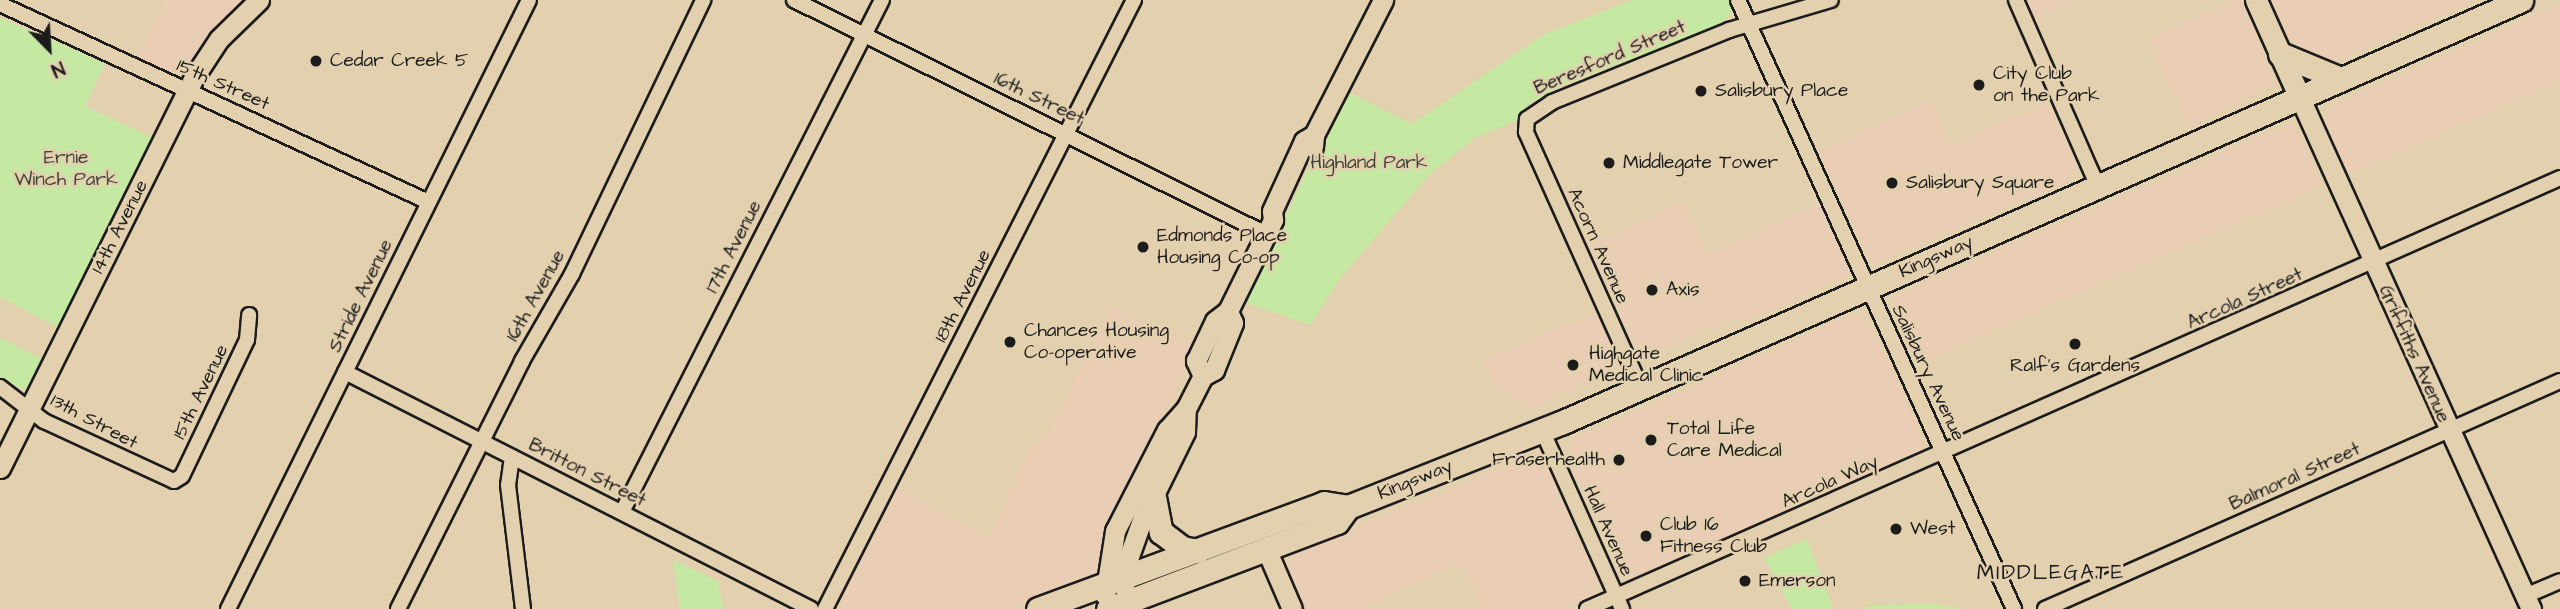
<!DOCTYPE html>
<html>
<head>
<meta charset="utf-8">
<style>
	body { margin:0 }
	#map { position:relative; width:2560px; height:609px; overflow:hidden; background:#e3d0ae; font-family:"Architects Daughter",sans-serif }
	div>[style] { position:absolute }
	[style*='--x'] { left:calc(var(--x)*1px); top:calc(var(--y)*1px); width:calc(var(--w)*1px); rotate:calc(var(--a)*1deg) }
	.built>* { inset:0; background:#e9cdb4 }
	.green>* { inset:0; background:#c5e8a2 }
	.roads { filter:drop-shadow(2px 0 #1c1c1c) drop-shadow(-2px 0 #1c1c1c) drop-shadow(0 2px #1c1c1c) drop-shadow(0 -2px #1c1c1c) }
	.minor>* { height:14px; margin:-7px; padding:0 7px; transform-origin:7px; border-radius:7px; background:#e3d0ae }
	.tertiary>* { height:19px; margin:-9.5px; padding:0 9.5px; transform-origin:9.5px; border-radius:9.5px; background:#e3d0ae }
	.secondary>* { height:21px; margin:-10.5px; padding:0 10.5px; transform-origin:10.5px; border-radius:10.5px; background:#e3d0ae }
	.primary>* { height:23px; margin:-11.5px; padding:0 11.5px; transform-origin:11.5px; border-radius:11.5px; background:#e3d0ae }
	.dots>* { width:19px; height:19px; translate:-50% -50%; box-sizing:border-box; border:4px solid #e3d0ae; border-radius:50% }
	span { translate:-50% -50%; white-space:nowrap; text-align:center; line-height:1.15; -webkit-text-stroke:5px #e3d0ae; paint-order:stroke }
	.street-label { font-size:19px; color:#1c1c1c }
	.poi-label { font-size:19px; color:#1c1c1c }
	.left { translate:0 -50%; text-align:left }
	.right { translate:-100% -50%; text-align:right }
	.park-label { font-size:19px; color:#3e4537 }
	.neighbourhood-label { font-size:21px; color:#1c1c1c; letter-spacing:2px }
	.north { position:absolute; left:14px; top:14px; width:70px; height:70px; -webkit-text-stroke:5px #e3d0ae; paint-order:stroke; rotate:156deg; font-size:19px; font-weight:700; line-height:28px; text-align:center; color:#1c1c1c }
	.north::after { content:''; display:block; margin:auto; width:24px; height:32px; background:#1c1c1c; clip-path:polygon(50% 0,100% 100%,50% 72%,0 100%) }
</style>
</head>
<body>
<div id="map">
	<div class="built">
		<div style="clip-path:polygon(160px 0,243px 0,209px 35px,185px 71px,178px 74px,156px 68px,138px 55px,163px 7px)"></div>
		<div style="clip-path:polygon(2025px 0,2077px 0,2033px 19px)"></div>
		<div style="clip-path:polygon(2236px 0,2241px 0,2276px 85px,2187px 128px,2148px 39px)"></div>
		<div style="clip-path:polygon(2270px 0,2477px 0,2334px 62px,2300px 50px,2287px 35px)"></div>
		<div style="clip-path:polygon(2560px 4px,2560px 81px,2347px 175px,2325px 123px,2328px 108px)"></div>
		<div style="clip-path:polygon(1929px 100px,1951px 145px,2047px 102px,2075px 159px,2075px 171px,2065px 182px,1872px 265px,1819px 152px)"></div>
		<div style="clip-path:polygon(2292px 123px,2324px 185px,1917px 364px,1892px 306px,1894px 297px)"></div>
		<div style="clip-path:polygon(1684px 201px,1707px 254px,1820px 203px,1849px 274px,1746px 322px,1733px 318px,1652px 353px,1642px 352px,1632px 342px,1589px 246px)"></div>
		<div style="clip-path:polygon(1111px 307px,1197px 348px,1109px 525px,1097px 573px,1013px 609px,841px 609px,840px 593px,881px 525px,896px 488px,989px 537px,1033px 442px,1043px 441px)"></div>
		<div style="clip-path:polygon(1595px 312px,1616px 358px,1610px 372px,1530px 408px,1494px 386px,1481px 361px)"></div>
		<div style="clip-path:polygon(1848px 316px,1865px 318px,1873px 329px,1922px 438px,1921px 453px,1634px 581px,1624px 580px,1568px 459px,1571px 441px)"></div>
		<div style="clip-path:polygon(1534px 456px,1545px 462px,1598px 584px,1592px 596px,1563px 609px,1483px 609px,1465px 569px,1456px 565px,1359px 609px,1305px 609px,1286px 567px,1293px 552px)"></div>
	</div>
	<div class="green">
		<div style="clip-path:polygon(1632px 0,1731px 0,1733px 10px,1721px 24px,1568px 84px,1530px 103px,1516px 121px,1474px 138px,1428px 176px,1340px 279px,1310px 325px,1246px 303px,1344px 90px,1412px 124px,1543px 35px)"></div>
		<div style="clip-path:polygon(0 18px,105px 63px,85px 106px,153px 138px,59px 328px,0 297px)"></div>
		<div style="clip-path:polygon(0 338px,43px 359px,25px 390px,0 381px)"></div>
		<div style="clip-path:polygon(1807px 539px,1833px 609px,1792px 609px,1764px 558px)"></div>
		<div style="clip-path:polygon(673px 560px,718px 581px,723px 609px,680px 609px)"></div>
		<div style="clip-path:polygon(1930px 604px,1968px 609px,1859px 609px,1874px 605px)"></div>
	</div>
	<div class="roads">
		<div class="minor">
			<div style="--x:794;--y:0;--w:527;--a:26.37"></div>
			<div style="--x:1738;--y:0;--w:669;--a:65.62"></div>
			<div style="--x:2016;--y:0;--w:204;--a:66.3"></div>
			<div style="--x:0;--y:4;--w:472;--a:24.8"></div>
			<div style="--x:345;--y:372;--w:523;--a:26.96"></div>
			<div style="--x:0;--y:387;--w:56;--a:37.7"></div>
			<div style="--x:44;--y:421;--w:143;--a:24.8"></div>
			<div style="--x:174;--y:481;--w:9;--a:-32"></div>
			<div style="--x:182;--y:476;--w:151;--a:-64.5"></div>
			<div style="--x:247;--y:340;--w:25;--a:-85"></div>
			<div style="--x:1641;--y:388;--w:281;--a:-114.2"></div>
			<div style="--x:1526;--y:132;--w:13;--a:-86"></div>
			<div style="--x:1527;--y:119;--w:30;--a:-34"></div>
			<div style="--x:1552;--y:102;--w:191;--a:-22.1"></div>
			<div style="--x:1729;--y:30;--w:106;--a:-16.4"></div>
			<div style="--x:1542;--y:430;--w:196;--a:65.9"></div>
			<div style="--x:512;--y:457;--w:28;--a:98"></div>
			<div style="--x:508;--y:485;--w:125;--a:83.1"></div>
			<div style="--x:622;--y:512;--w:574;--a:-63.08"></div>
			<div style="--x:2525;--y:596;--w:38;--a:-23"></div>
			<div style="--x:228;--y:609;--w:679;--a:-63.7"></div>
			<div style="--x:398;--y:609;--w:277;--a:-63.4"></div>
			<div style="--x:522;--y:361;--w:100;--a:-60.1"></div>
			<div style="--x:572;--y:274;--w:304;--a:-64.4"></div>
			<div style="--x:825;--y:609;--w:683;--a:-63.1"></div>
			<div style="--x:1587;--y:609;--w:1064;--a:-23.89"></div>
			<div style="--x:2045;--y:609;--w:563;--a:-23.88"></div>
		</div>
		<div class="tertiary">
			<div style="--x:2300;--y:98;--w:561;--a:65.67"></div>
			<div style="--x:1313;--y:147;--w:12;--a:-85"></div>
			<div style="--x:1314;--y:135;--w:152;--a:-62.9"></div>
			<div style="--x:1203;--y:376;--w:17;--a:-115"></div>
			<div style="--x:1196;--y:361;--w:44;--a:-64.6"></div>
			<div style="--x:1215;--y:321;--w:16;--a:-38"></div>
			<div style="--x:1228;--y:311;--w:102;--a:-63.7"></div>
			<div style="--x:1273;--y:220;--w:9;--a:-96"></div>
			<div style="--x:1272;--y:211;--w:77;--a:-65.4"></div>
			<div style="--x:1304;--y:141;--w:12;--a:-31"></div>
			<div style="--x:0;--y:468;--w:436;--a:-63.6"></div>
			<div style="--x:194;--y:77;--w:45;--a:-56.7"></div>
			<div style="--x:219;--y:39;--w:56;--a:-44.3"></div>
			<div style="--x:1267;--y:551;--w:63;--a:66.7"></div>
			<div style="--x:1124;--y:587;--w:28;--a:-82"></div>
			<div style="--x:1128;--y:559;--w:45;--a:-70.3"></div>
			<div style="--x:1143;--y:517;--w:95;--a:-63.7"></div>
			<div style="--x:1185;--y:432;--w:23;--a:-88"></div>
			<div style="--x:1105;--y:595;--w:65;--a:-81.1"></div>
			<div style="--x:1115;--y:531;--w:114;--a:-62.8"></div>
			<div style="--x:1167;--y:430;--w:28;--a:-48"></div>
			<div style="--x:1186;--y:409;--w:37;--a:-63"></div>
			<div style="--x:1203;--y:376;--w:13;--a:-29"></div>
			<div style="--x:1214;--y:370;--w:51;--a:-68"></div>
			<div style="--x:1233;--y:323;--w:13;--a:-113"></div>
		</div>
		<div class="secondary">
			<div style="--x:2256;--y:0;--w:107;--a:65.8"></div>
		</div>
		<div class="primary">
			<div style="--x:2280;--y:54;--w:66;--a:22.3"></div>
			<div style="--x:1154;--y:497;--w:36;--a:79"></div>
			<div style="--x:1161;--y:532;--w:26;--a:37"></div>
			<div style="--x:1182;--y:548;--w:16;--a:11"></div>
			<div style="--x:1038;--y:609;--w:305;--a:-20.3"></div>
			<div style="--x:1324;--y:503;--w:24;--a:9"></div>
			<div style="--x:1108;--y:609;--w:245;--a:-20.8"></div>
			<div style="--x:1337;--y:522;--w:19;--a:-54"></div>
			<div style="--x:1348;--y:507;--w:231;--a:-21.6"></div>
			<div style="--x:1563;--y:422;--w:1047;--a:-23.77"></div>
		</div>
	</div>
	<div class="dots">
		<div style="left:316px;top:61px;background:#1c1c1c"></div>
		<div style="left:1979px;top:85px;background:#1c1c1c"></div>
		<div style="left:1701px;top:91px;background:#1c1c1c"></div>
		<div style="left:1609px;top:163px;background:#1c1c1c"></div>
		<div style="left:1892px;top:183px;background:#1c1c1c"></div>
		<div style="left:1143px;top:247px;background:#1c1c1c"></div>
		<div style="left:1652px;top:290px;background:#1c1c1c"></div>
		<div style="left:1010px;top:342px;background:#1c1c1c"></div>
		<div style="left:2075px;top:344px;background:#1c1c1c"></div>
		<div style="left:1573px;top:365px;background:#1c1c1c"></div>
		<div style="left:1651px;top:440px;background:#1c1c1c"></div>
		<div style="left:1619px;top:460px;background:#1c1c1c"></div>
		<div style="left:1896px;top:529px;background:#1c1c1c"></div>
		<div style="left:1646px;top:536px;background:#1c1c1c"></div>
		<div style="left:1745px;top:581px;background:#1c1c1c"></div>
	</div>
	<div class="street-label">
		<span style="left:1610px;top:58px;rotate:-23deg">Beresford Street</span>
		<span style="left:223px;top:85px;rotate:24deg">15th Street</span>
		<span style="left:1039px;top:99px;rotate:26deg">16th Street</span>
		<span style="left:120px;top:227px;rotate:-63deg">14th Avenue</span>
		<span style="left:1598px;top:246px;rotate:66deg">Acorn Avenue</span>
		<span style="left:734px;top:247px;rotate:-63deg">17th Avenue</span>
		<span style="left:1936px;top:257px;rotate:-24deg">Kingsway</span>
		<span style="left:361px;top:296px;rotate:-64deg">Stride Avenue</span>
		<span style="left:536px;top:296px;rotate:-61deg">16th Avenue</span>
		<span style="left:963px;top:296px;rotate:-63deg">18th Avenue</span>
		<span style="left:2245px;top:299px;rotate:-24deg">Arcola Street</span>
		<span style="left:2414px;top:354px;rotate:66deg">Griffiths Avenue</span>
		<span style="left:1928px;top:373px;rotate:65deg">Salisbury Avenue</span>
		<span style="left:201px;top:392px;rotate:-64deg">15th Avenue</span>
		<span style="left:94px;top:422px;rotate:28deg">13th Street</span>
		<span style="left:587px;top:473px;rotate:27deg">Britton Street</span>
		<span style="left:2295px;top:477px;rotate:-24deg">Balmoral Street</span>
		<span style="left:1415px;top:480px;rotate:-22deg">Kingsway</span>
		<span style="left:1830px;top:482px;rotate:-24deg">Arcola Way</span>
		<span style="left:1608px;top:531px;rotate:66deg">Hall Avenue</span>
	</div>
	<div class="poi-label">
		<span class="left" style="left:330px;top:61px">Cedar Creek 5</span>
		<span class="left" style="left:1993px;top:85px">City Club<br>on the Park</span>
		<span class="left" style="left:1715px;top:91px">Salisbury Place</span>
		<span class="left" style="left:1623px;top:163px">Middlegate Tower</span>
		<span class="left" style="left:1906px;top:183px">Salisbury Square</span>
		<span class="left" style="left:1157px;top:247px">Edmonds Place<br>Housing Co-op</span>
		<span class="left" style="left:1666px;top:290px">Axis</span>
		<span class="left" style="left:1024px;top:342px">Chances Housing<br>Co-operative</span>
		<span class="left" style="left:1589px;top:365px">Highgate<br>Medical Clinic</span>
		<span style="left:2075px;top:366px">Ralf's Gardens</span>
		<span class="left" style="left:1667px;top:440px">Total Life<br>Care Medical</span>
		<span class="right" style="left:1605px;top:460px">Fraserhealth</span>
		<span class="left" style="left:1660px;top:536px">Club 16<br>Fitness Club</span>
		<span class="left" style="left:1910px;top:529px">West</span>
		<span class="left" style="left:1759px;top:581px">Emerson</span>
	</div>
	<div class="park-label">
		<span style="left:66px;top:169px">Ernie<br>Winch Park</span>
		<span style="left:1369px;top:163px">Highland Park</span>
	</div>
	<div class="neighbourhood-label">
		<span style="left:2051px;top:573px">MIDDLEGATE</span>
	</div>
	<div class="north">N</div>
</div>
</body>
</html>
